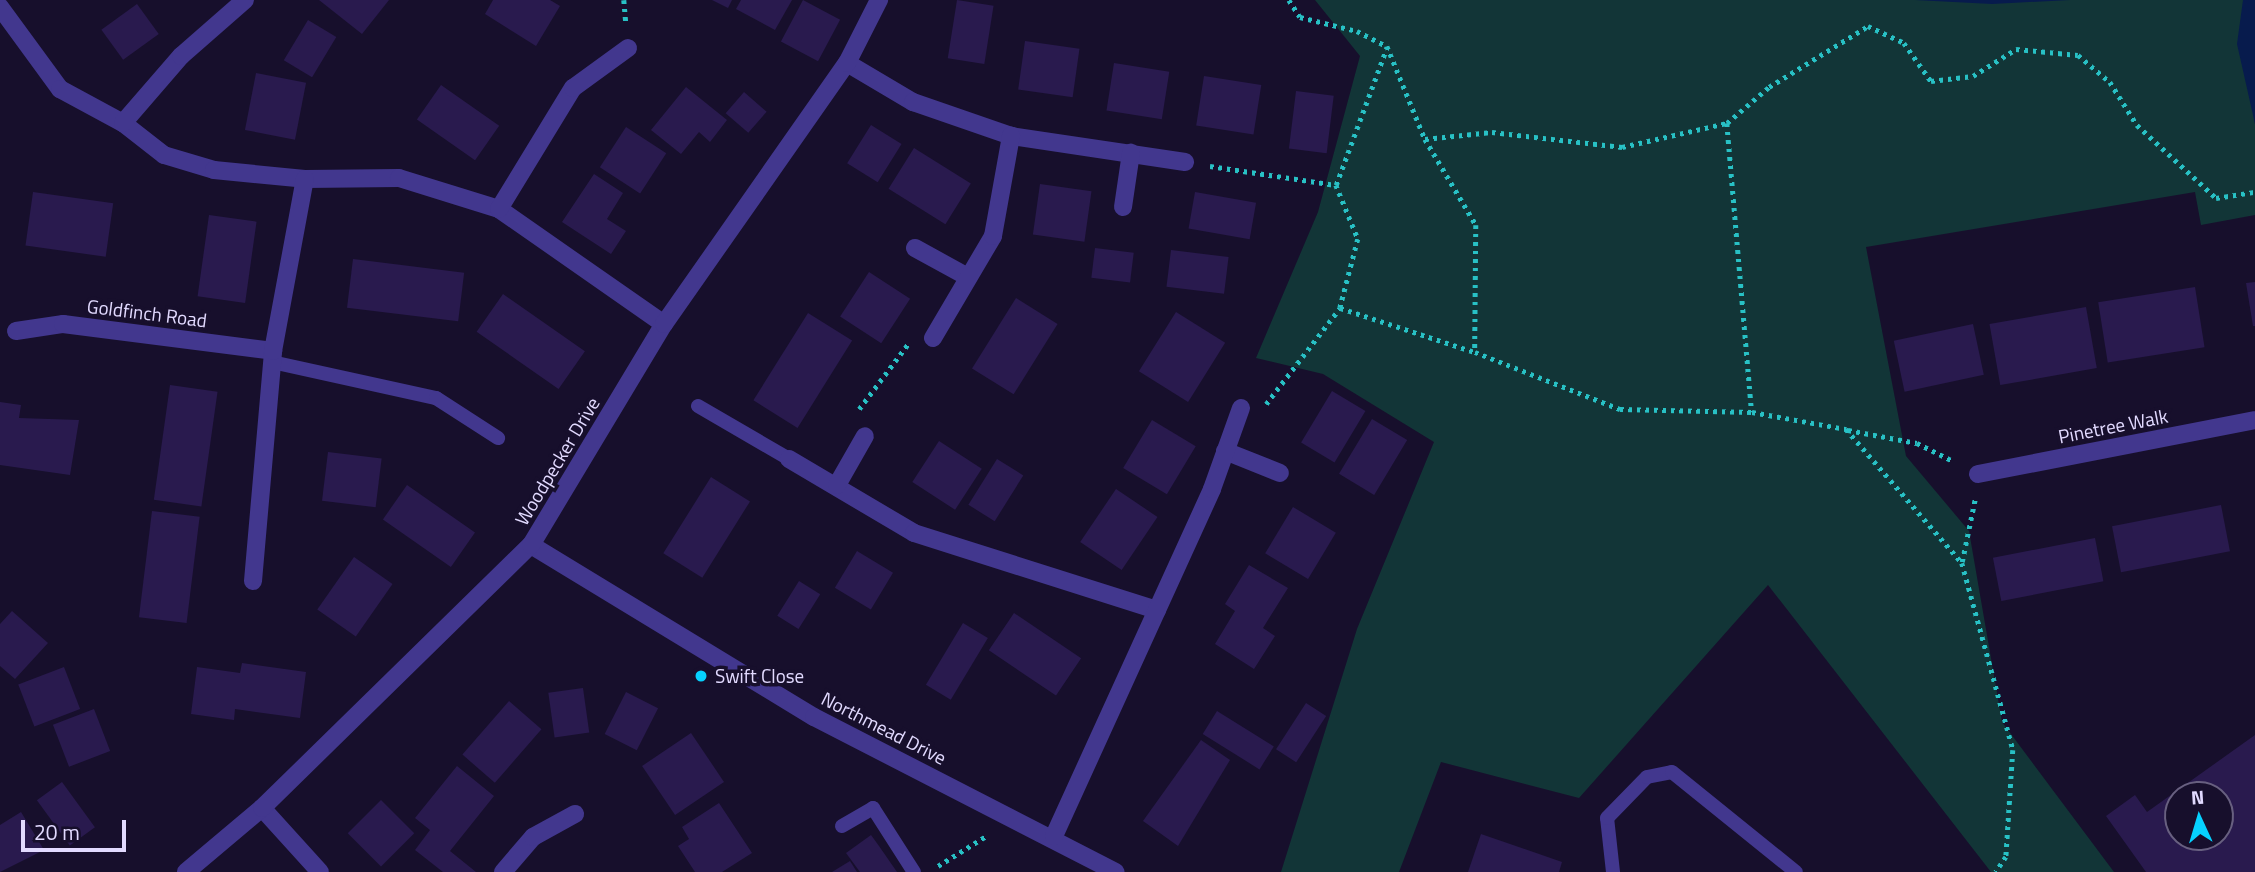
<!DOCTYPE html>
<html>
<head>
<meta charset="utf-8">
<style>
	body { margin:0 }
	#map { position:relative; width:2255px; height:872px; overflow:hidden; background:#170f2c; font-family:"Titillium Web",sans-serif }
	div>[style] { position:absolute }
	[style*='--x'] { left:calc(var(--x)*1px); top:calc(var(--y)*1px); width:calc(var(--w)*1px); rotate:calc(var(--a)*1deg) }
	.green>* { inset:0; background:#123537 }
	.water>* { inset:0; background:#071b4d }
	.building>* { inset:0; background:#291a4e; transform-origin:0 0 }
	.path>* { height:4.5px; margin-top:-2.25px; transform-origin:0; background:repeating-linear-gradient(90deg,#28c1c5 0 3.5px,transparent 0 8.5px) }
	.service>* { height:14px; margin:-7px; padding:0 7px; transform-origin:7px; border-radius:7px; background:#42378e }
	.minor>* { height:18px; margin:-9px; padding:0 9px; transform-origin:9px; border-radius:9px; background:#42378e }
	.dots>* { width:19px; height:19px; translate:-50% -50%; box-sizing:border-box; border:4px solid #170f2c; border-radius:50% }
	span { translate:-50% -50%; white-space:nowrap; text-align:center; line-height:1.15; -webkit-text-stroke:7px #170f2c; paint-order:stroke }
	.street-label { font-size:19px; color:#e2daff }
	.poi-label { font-size:19px; color:#e2daff }
	.left { translate:0 -50%; text-align:left }
	.north { position:absolute; left:2164px; top:781px; width:70px; height:70px; box-sizing:border-box; background:#170f2c; border:2px solid #686080; border-radius:50%; rotate:356deg; font-size:19px; font-weight:700; line-height:28px; text-align:center; color:#e2daff }
	.north::after { content:''; display:block; margin:auto; width:24px; height:32px; background:#06d1ff; clip-path:polygon(50% 0,100% 100%,50% 72%,0 100%) }
	.scale { position:absolute; left:21px; top:820px; width:105px; height:32px; box-sizing:border-box; border:4px solid #e2daff; border-top:0; padding-left:9px; font-size:21px; line-height:24px; white-space:nowrap; color:#e2daff; -webkit-text-stroke:5px #170f2c; paint-order:stroke }
</style>
</head>
<body>
<div id="map">
	<div class="green">
		<div style="clip-path:polygon(1315px 0,2243px 0,2255px 124px,2255px 215px,2201px 225px,2195px 192px,1866px 247px,1906px 456px,1969px 531px,2002px 722px,2114px 872px,1991px 872px,1768px 585px,1579px 798px,1441px 762px,1399px 872px,1281px 872px,1357px 629px,1434px 442px,1323px 374px,1256px 358px,1318px 212px,1360px 56px)"></div>
	</div>
	<div class="water">
		<div style="clip-path:polygon(1915px 0,2070px 0,1992px 4px)"></div>
		<div style="clip-path:polygon(2243px 0,2255px 0,2255px 124px,2237px 44px)"></div>
	</div>
	<div class="building">
		<div style="clip-path:polygon(319px 0,389px 0,362px 34px)"></div>
		<div style="clip-path:polygon(493px 0,550px 0,560px 6px,536px 46px,485px 14px)"></div>
		<div style="clip-path:polygon(712px 0,732px 0,728px 8px)"></div>
		<div style="clip-path:polygon(741px 0,792px 0,775px 30px,736px 9px)"></div>
		<div style="left:803px;top:0;width:42px;height:47px;rotate:28deg"></div>
		<div style="left:957px;top:0;width:37px;height:59px;rotate:9deg"></div>
		<div style="left:137px;top:4px;width:37px;height:44px;rotate:54deg"></div>
		<div style="left:308px;top:20px;width:33px;height:47px;rotate:31deg"></div>
		<div style="left:1025px;top:41px;width:55px;height:49px;rotate:8deg"></div>
		<div style="left:1114px;top:63px;width:56px;height:48px;rotate:9deg"></div>
		<div style="left:256px;top:73px;width:51px;height:58px;rotate:11deg"></div>
		<div style="left:1204px;top:76px;width:58px;height:50px;rotate:9deg"></div>
		<div style="left:441px;top:85px;width:71px;height:42px;rotate:35deg"></div>
		<div style="clip-path:polygon(686px 87px,727px 120px,710px 142px,699px 132px,681px 154px,651px 130px)"></div>
		<div style="left:1296px;top:91px;width:38px;height:58px;rotate:7deg"></div>
		<div style="left:744px;top:92px;width:30px;height:28px;rotate:41deg"></div>
		<div style="left:871px;top:125px;width:36px;height:45px;rotate:32deg"></div>
		<div style="left:626px;top:127px;width:48px;height:48px;rotate:33deg"></div>
		<div style="left:914px;top:148px;width:67px;height:48px;rotate:32deg"></div>
		<div style="clip-path:polygon(594px 174px,623px 193px,607px 219px,626px 231px,611px 254px,562px 222px)"></div>
		<div style="left:1040px;top:184px;width:52px;height:51px;rotate:8deg"></div>
		<div style="left:33px;top:192px;width:81px;height:54px;rotate:8deg"></div>
		<div style="left:1195px;top:192px;width:62px;height:37px;rotate:10deg"></div>
		<div style="left:209px;top:215px;width:48px;height:82px;rotate:8deg"></div>
		<div style="left:1095px;top:248px;width:39px;height:30px;rotate:7deg"></div>
		<div style="left:1171px;top:250px;width:58px;height:37px;rotate:7deg"></div>
		<div style="left:353px;top:259px;width:112px;height:49px;rotate:7deg"></div>
		<div style="left:869px;top:272px;width:49px;height:53px;rotate:33deg"></div>
		<div style="clip-path:polygon(2255px 282px,2255px 326px,2253px 326px,2246px 283px)"></div>
		<div style="left:2195px;top:287px;width:61px;height:98px;rotate:81deg"></div>
		<div style="left:503px;top:294px;width:100px;height:46px;rotate:35deg"></div>
		<div style="left:1016px;top:298px;width:49px;height:83px;rotate:32deg"></div>
		<div style="left:2086px;top:307px;width:62px;height:98px;rotate:80deg"></div>
		<div style="left:1176px;top:312px;width:58px;height:70px;rotate:32deg"></div>
		<div style="left:808px;top:313px;width:52px;height:103px;rotate:32deg"></div>
		<div style="left:1973px;top:324px;width:52px;height:81px;rotate:78deg"></div>
		<div style="left:170px;top:385px;width:48px;height:116px;rotate:8deg"></div>
		<div style="left:1332px;top:391px;width:39px;height:60px;rotate:31deg"></div>
		<div style="clip-path:polygon(0 402px,21px 405px,19px 418px,79px 420px,70px 475px,0 465px)"></div>
		<div style="left:1372px;top:419px;width:41px;height:64px;rotate:31deg"></div>
		<div style="left:1152px;top:420px;width:51px;height:56px;rotate:31deg"></div>
		<div style="left:939px;top:441px;width:51px;height:49px;rotate:33deg"></div>
		<div style="left:328px;top:452px;width:54px;height:49px;rotate:7deg"></div>
		<div style="left:997px;top:459px;width:31px;height:54px;rotate:32deg"></div>
		<div style="left:711px;top:477px;width:46px;height:90px;rotate:32deg"></div>
		<div style="left:407px;top:485px;width:83px;height:42px;rotate:35deg"></div>
		<div style="left:1116px;top:489px;width:50px;height:64px;rotate:34deg"></div>
		<div style="left:2221px;top:505px;width:47px;height:111px;rotate:79deg"></div>
		<div style="left:1293px;top:507px;width:50px;height:54px;rotate:31deg"></div>
		<div style="left:152px;top:511px;width:48px;height:107px;rotate:7deg"></div>
		<div style="left:2095px;top:538px;width:44px;height:104px;rotate:79deg"></div>
		<div style="left:857px;top:551px;width:42px;height:43px;rotate:31deg"></div>
		<div style="left:354px;top:557px;width:47px;height:64px;rotate:35deg"></div>
		<div style="clip-path:polygon(1249px 565px,1288px 588px,1263px 628px,1275px 636px,1254px 669px,1215px 644px,1235px 611px,1225px 604px)"></div>
		<div style="left:799px;top:581px;width:25px;height:41px;rotate:32deg"></div>
		<div style="clip-path:polygon(12px 611px,48px 643px,15px 679px,0 666px,0 624px)"></div>
		<div style="left:1014px;top:613px;width:81px;height:45px;rotate:34deg"></div>
		<div style="left:963px;top:623px;width:29px;height:72px;rotate:31deg"></div>
		<div style="clip-path:polygon(242px 663px,306px 672px,300px 718px,235px 709px,234px 720px,191px 714px,197px 667px,240px 673px)"></div>
		<div style="left:64px;top:667px;width:45px;height:49px;rotate:69deg"></div>
		<div style="left:583px;top:688px;width:45px;height:35px;rotate:82deg"></div>
		<div style="left:626px;top:692px;width:36px;height:47px;rotate:27deg"></div>
		<div style="left:509px;top:701px;width:43px;height:71px;rotate:41deg"></div>
		<div style="left:1306px;top:703px;width:24px;height:55px;rotate:33deg"></div>
		<div style="left:94px;top:709px;width:45px;height:44px;rotate:69deg"></div>
		<div style="left:1217px;top:711px;width:67px;height:27px;rotate:32deg"></div>
		<div style="left:691px;top:733px;width:59px;height:59px;rotate:56deg"></div>
		<div style="clip-path:polygon(evenodd,2255px 735px,2255px 872px,2146px 872px,2106px 816px,2135px 795px,2147px 812px,2255px 735px,2178px 795px,2220px 795px,2220px 837px,2178px 837px,2178px 795px)"></div>
		<div style="clip-path:polygon(1201px 740px,1230px 760px,1178px 846px,1143px 821px)"></div>
		<div style="clip-path:polygon(457px 766px,494px 796px,450px 851px,476px 872px,443px 872px,415px 850px,430px 830px,415px 818px)"></div>
		<div style="left:62px;top:782px;width:56px;height:31px;rotate:54deg"></div>
		<div style="left:381px;top:800px;width:47px;height:47px;rotate:45deg"></div>
		<div style="clip-path:polygon(719px 803px,752px 853px,722px 872px,695px 872px,678px 846px,689px 839px,682px 827px)"></div>
		<div style="clip-path:polygon(21px 812px,44px 850px,0 872px,0 825px)"></div>
		<div style="clip-path:polygon(1481px 834px,1562px 862px,1559px 872px,1468px 872px)"></div>
		<div style="clip-path:polygon(871px 835px,879px 846px,897px 872px,860px 872px,846px 853px)"></div>
		<div style="clip-path:polygon(850px 861px,857px 872px,832px 872px)"></div>
	</div>
	<div class="path">
		<div style="--x:624;--y:0;--w:23;--a:85"></div>
		<div style="--x:1289;--y:0;--w:20;--a:57"></div>
		<div style="--x:1300;--y:17;--w:59;--a:13.8"></div>
		<div style="--x:1357;--y:31;--w:34;--a:27"></div>
		<div style="--x:1387;--y:46;--w:100;--a:67.8"></div>
		<div style="--x:1425;--y:139;--w:100;--a:59.3"></div>
		<div style="--x:1476;--y:225;--w:127;--a:90.5"></div>
		<div style="--x:1475;--y:352;--w:156;--a:21.5"></div>
		<div style="--x:1620;--y:409;--w:132;--a:1.3"></div>
		<div style="--x:1752;--y:412;--w:96;--a:10.3"></div>
		<div style="--x:1846;--y:429;--w:177;--a:49.1"></div>
		<div style="--x:1962;--y:563;--w:194;--a:74.7"></div>
		<div style="--x:2013;--y:750;--w:107;--a:93.7"></div>
		<div style="--x:2006;--y:857;--w:18;--a:124"></div>
		<div style="--x:1727;--y:123;--w:290;--a:85.1"></div>
		<div style="--x:1425;--y:139;--w:67;--a:-6"></div>
		<div style="--x:1492;--y:132;--w:131;--a:6.6"></div>
		<div style="--x:1622;--y:147;--w:108;--a:-12.9"></div>
		<div style="--x:1727;--y:123;--w:55;--a:-40.6"></div>
		<div style="--x:1769;--y:87;--w:116;--a:-31.6"></div>
		<div style="--x:1868;--y:26;--w:40;--a:25"></div>
		<div style="--x:1904;--y:43;--w:47;--a:54.6"></div>
		<div style="--x:1931;--y:81;--w:42;--a:-6.8"></div>
		<div style="--x:1973;--y:76;--w:51;--a:-32.1"></div>
		<div style="--x:2016;--y:49;--w:62;--a:5.5"></div>
		<div style="--x:2078;--y:55;--w:42;--a:40.2"></div>
		<div style="--x:2110;--y:82;--w:51;--a:57.9"></div>
		<div style="--x:2137;--y:125;--w:108;--a:42.7"></div>
		<div style="--x:2216;--y:198;--w:39;--a:-9"></div>
		<div style="--x:1210;--y:166;--w:127;--a:8.6"></div>
		<div style="--x:1336;--y:185;--w:147;--a:-69.7"></div>
		<div style="--x:1336;--y:185;--w:58;--a:67.8"></div>
		<div style="--x:1358;--y:239;--w:71;--a:104.6"></div>
		<div style="--x:1340;--y:308;--w:142;--a:18.1"></div>
		<div style="--x:1266;--y:404;--w:121;--a:-52.4"></div>
		<div style="--x:859;--y:409;--w:81;--a:-53"></div>
		<div style="--x:1848;--y:430;--w:70;--a:10.7"></div>
		<div style="--x:1917;--y:443;--w:42;--a:26.6"></div>
		<div style="--x:1962;--y:562;--w:64;--a:-78.3"></div>
		<div style="--x:938;--y:866;--w:57;--a:-32"></div>
	</div>
	<div class="service">
		<div style="--x:272;--y:362;--w:168;--a:12.4"></div>
		<div style="--x:436;--y:398;--w:74;--a:32.8"></div>
		<div style="--x:698;--y:406;--w:105;--a:30.2"></div>
		<div style="--x:842;--y:826;--w:36;--a:-30"></div>
		<div style="--x:873;--y:808;--w:76;--a:57.4"></div>
		<div style="--x:1613;--y:872;--w:54;--a:-96.3"></div>
		<div style="--x:1607;--y:818;--w:57;--a:-45.7"></div>
		<div style="--x:1647;--y:777;--w:25;--a:-11"></div>
		<div style="--x:1672;--y:772;--w:159;--a:38.9"></div>
	</div>
	<div class="minor">
		<div style="--x:0;--y:7;--w:102;--a:53.8"></div>
		<div style="--x:60;--y:89;--w:72;--a:28.4"></div>
		<div style="--x:123;--y:123;--w:52;--a:38"></div>
		<div style="--x:164;--y:155;--w:52;--a:16.7"></div>
		<div style="--x:214;--y:170;--w:91;--a:5.6"></div>
		<div style="--x:305;--y:179;--w:94;--a:-0.6"></div>
		<div style="--x:399;--y:178;--w:105;--a:17.2"></div>
		<div style="--x:499;--y:209;--w:201;--a:34.9"></div>
		<div style="--x:847;--y:63;--w:77;--a:30.6"></div>
		<div style="--x:913;--y:102;--w:104;--a:19.1"></div>
		<div style="--x:1011;--y:136;--w:176;--a:8.5"></div>
		<div style="--x:123;--y:123;--w:89;--a:-49.1"></div>
		<div style="--x:181;--y:56;--w:85;--a:-41.2"></div>
		<div style="--x:1123;--y:207;--w:55;--a:-81.6"></div>
		<div style="--x:499;--y:209;--w:142;--a:-58.6"></div>
		<div style="--x:573;--y:88;--w:68;--a:-36"></div>
		<div style="--x:915;--y:248;--w:60;--a:28.7"></div>
		<div style="--x:16;--y:331;--w:48;--a:-8.5"></div>
		<div style="--x:63;--y:324;--w:212;--a:7.3"></div>
		<div style="--x:933;--y:338;--w:118;--a:-59.5"></div>
		<div style="--x:993;--y:236;--w:102;--a:-79.8"></div>
		<div style="--x:1225;--y:451;--w:59;--a:21.8"></div>
		<div style="--x:789;--y:459;--w:145;--a:30.6"></div>
		<div style="--x:914;--y:533;--w:255;--a:17.6"></div>
		<div style="--x:1978;--y:474;--w:282;--a:-11"></div>
		<div style="--x:837;--y:485;--w:56;--a:-60.3"></div>
		<div style="--x:531;--y:545;--w:331;--a:31.3"></div>
		<div style="--x:814;--y:717;--w:339;--a:27.2"></div>
		<div style="--x:253;--y:581;--w:231;--a:-85"></div>
		<div style="--x:273;--y:351;--w:175;--a:-79.5"></div>
		<div style="--x:262;--y:808;--w:86;--a:47.8"></div>
		<div style="--x:1054;--y:836;--w:381;--a:-65.5"></div>
		<div style="--x:1212;--y:489;--w:86;--a:-70.3"></div>
		<div style="--x:186;--y:872;--w:99;--a:-40.1"></div>
		<div style="--x:262;--y:808;--w:376;--a:-44.4"></div>
		<div style="--x:531;--y:545;--w:258;--a:-59"></div>
		<div style="--x:664;--y:324;--w:319;--a:-55"></div>
		<div style="--x:847;--y:63;--w:71;--a:-63.1"></div>
		<div style="--x:503;--y:872;--w:46;--a:-49.4"></div>
		<div style="--x:533;--y:837;--w:48;--a:-28.7"></div>
	</div>
	<div class="dots">
		<div style="left:701px;top:676px;background:#06d1ff"></div>
	</div>
	<div class="street-label">
		<span style="left:147px;top:313px;rotate:7deg">Goldfinch Road</span>
		<span style="left:2113px;top:426px;rotate:-11deg">Pinetree Walk</span>
		<span style="left:557px;top:461px;rotate:-59deg">Woodpecker Drive</span>
		<span style="left:884px;top:728px;rotate:27deg">Northmead Drive</span>
	</div>
	<div class="poi-label">
		<span class="left" style="left:715px;top:676px">Swift Close</span>
	</div>
	<div class="north">N</div>
	<div class="scale">20 m</div>
</div>
</body>
</html>
